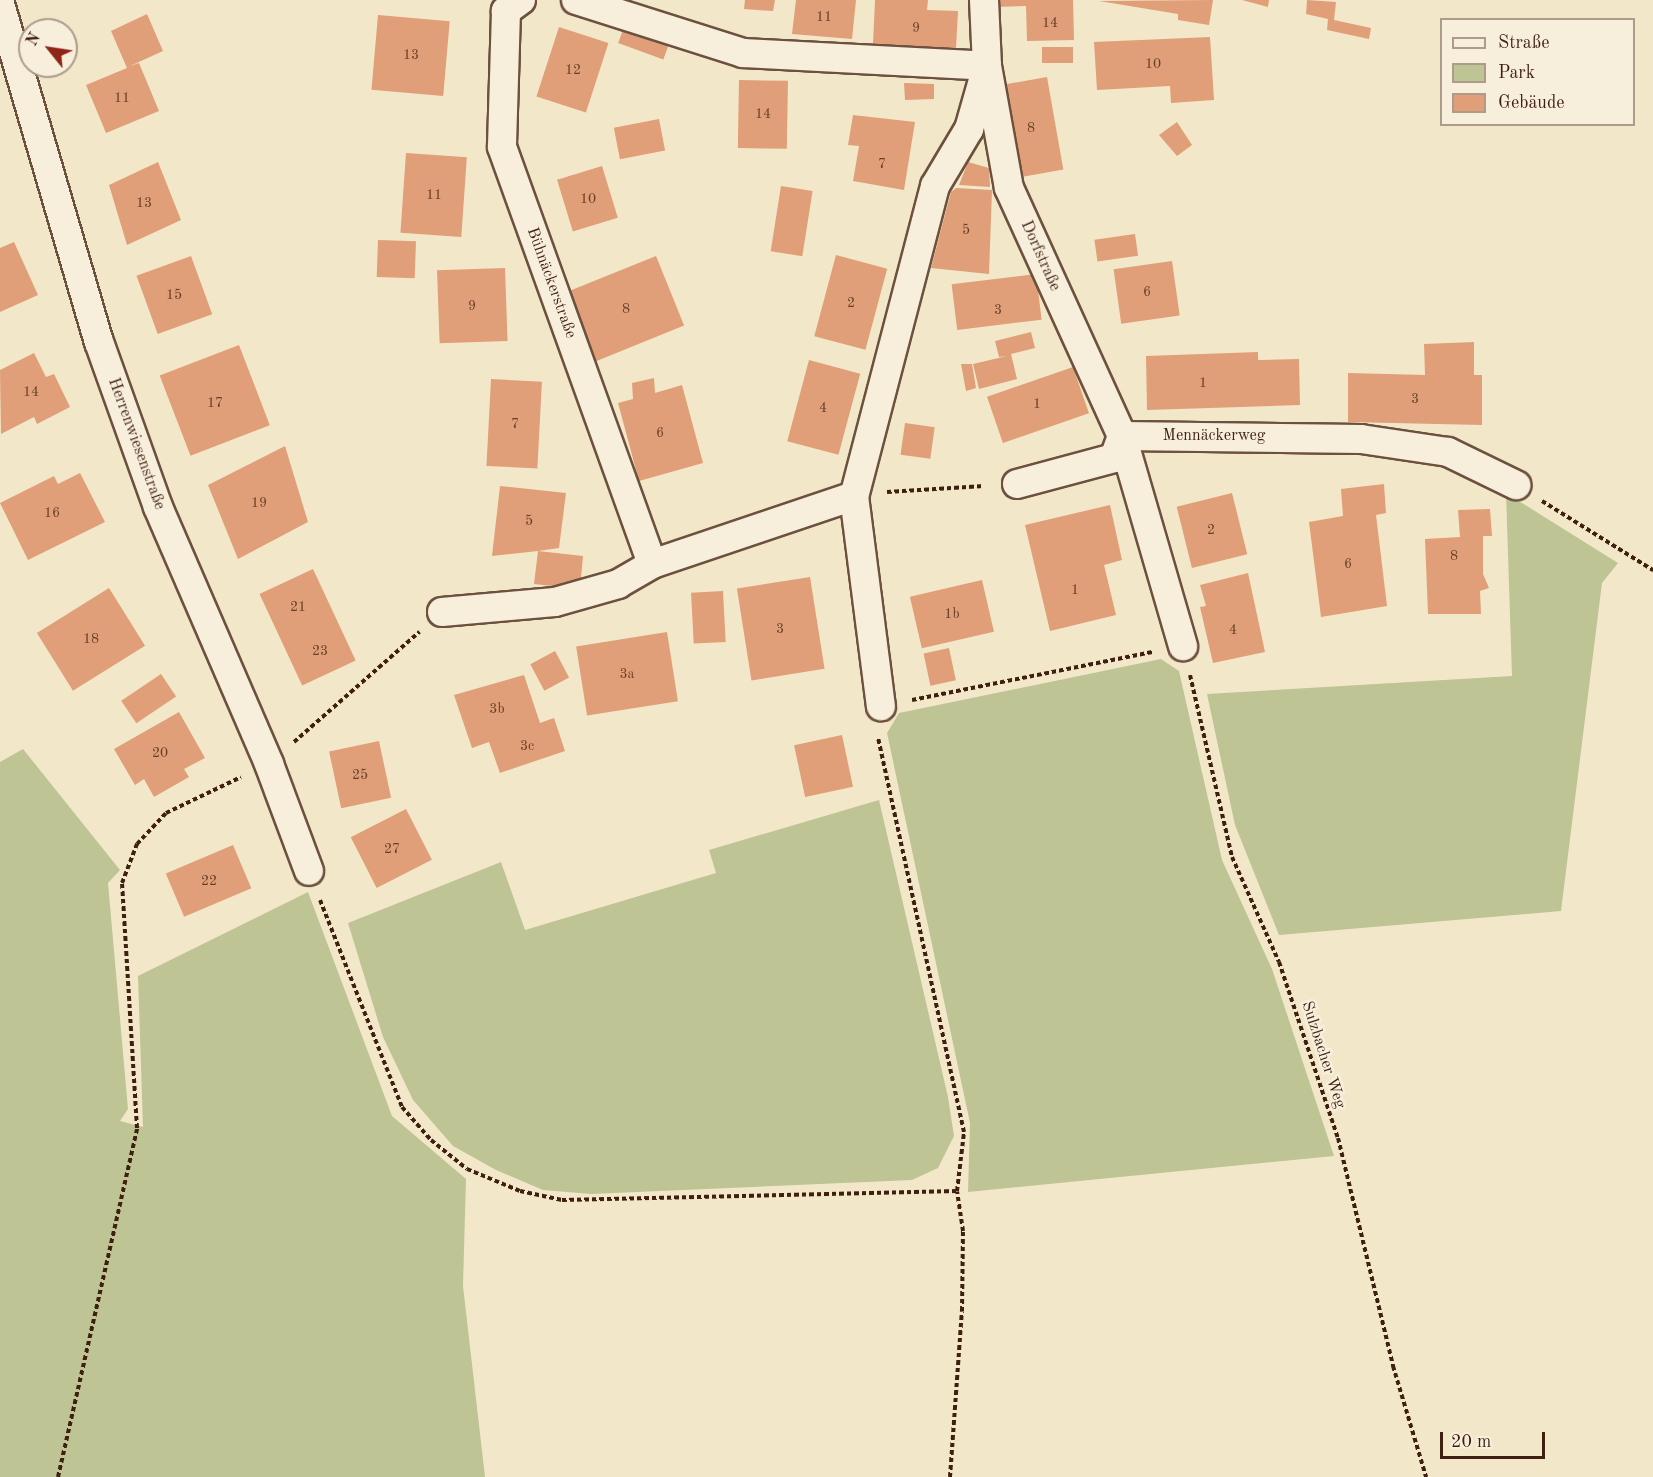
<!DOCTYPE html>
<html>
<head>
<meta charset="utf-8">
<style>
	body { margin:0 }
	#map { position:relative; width:1653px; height:1477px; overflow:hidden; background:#f3e7c9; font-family:"Old Standard TT",serif }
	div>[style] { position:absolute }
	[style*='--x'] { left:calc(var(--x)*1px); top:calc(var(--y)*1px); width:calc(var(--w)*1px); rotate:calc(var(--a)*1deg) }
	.green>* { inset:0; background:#bec494 }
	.building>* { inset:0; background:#e09f78; transform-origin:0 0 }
	.path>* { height:4px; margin-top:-2px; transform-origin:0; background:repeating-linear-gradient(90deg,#3f1f0f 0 4.5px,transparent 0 7.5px) }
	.roads { filter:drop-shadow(2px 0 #6c513e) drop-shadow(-2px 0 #6c513e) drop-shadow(0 2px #6c513e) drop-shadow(0 -2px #6c513e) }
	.minor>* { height:28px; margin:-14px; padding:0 14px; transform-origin:14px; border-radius:14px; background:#f7efdc }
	span { translate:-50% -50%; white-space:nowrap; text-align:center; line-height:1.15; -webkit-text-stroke:5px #f7efdc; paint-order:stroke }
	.number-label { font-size:14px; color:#673f29 }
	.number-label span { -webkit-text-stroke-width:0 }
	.street-label { font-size:16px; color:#3f1f0f }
	.legend { position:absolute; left:1440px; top:18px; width:195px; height:108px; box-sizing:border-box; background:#f7efdc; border:2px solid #ad9c8a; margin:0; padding:8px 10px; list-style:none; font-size:18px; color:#3f1f0f }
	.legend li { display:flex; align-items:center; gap:12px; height:30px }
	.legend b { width:30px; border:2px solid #ad9c8a }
	.north { position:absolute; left:18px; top:18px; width:60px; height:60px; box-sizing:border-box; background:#f7efdc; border:2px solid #ad9c8a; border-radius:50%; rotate:300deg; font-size:16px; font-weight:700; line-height:24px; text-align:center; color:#3f1f0f }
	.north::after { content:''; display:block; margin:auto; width:21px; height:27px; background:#8f2418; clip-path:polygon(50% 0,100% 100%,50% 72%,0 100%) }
	.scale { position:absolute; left:1440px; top:1432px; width:105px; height:27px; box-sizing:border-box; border:3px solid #3f1f0f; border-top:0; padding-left:8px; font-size:18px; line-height:21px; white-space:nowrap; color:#3f1f0f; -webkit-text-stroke:4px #f7efdc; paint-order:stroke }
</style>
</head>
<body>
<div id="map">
	<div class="green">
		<div style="clip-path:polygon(1506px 493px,1618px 563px,1602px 583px,1561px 911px,1279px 935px,1235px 825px,1207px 694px,1512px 676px)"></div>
		<div style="clip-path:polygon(1161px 659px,1179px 671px,1222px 860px,1272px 969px,1334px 1156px,968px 1192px,970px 1123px,887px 733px,899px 713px)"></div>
		<div style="clip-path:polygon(23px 749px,120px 870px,108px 883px,128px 1109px,120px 1121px,143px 1127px,138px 976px,308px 892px,392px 1116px,466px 1179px,463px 1286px,485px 1477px,0 1477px,0 762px)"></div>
		<div style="clip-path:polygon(879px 800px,948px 1097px,954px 1136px,938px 1168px,912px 1180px,591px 1194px,543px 1190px,496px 1170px,453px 1146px,413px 1100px,383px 1037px,348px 923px,501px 862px,525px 930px,716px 873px,709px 850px)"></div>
	</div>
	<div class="building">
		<div style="clip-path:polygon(745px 0,775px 0,773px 11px,744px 9px)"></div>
		<div style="clip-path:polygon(796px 0,856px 0,852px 39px,792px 34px)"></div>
		<div style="clip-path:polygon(875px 0,928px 0,927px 10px,958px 11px,956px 48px,873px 44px)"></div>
		<div style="clip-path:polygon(993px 0,1073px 0,1074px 40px,1027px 41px,1026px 6px,993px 7px)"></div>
		<div style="clip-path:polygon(1213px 0,1209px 25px,1178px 20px,1178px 14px,1099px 1px)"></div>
		<div style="clip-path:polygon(1242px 0,1269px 0,1268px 7px)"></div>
		<div style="clip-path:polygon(1307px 0,1336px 2px,1334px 20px,1371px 28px,1369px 39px,1327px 30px,1328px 19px,1306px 14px)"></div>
		<div style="clip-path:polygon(147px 14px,163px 51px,130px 66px,139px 63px,159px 111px,106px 133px,86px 85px,127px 68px,111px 31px)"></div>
		<div style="left:378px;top:15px;width:72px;height:75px;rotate:5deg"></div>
		<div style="left:559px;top:27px;width:52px;height:73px;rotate:18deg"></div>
		<div style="left:624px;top:27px;width:48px;height:17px;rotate:20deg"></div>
		<div style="clip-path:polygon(1210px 37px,1214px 100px,1171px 103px,1170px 86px,1097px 90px,1094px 42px)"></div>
		<div style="left:1073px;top:47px;width:16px;height:31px;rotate:90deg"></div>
		<div style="left:1047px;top:77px;width:94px;height:49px;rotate:80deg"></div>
		<div style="left:739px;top:80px;width:49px;height:68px;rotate:1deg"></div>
		<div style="clip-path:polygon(904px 83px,934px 84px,934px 99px,905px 100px)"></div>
		<div style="clip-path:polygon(853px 115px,915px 122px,904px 190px,853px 181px,859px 146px,848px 145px)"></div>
		<div style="left:659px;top:119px;width:32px;height:46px;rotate:79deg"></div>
		<div style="clip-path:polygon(1177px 122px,1192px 145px,1177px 156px,1159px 135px)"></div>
		<div style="left:406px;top:153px;width:61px;height:80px;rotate:4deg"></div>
		<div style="clip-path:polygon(158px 162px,181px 220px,127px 245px,109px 185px)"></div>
		<div style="clip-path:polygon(968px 162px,989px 168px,990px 187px,959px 185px)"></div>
		<div style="left:602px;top:166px;width:54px;height:47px;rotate:73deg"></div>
		<div style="left:781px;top:186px;width:32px;height:66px;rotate:9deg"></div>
		<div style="clip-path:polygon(956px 188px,992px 190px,989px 274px,931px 268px,951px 192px)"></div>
		<div style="left:1135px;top:234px;width:22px;height:41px;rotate:82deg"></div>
		<div style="left:378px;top:240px;width:38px;height:37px;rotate:2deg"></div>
		<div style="clip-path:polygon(14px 242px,38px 295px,0 312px,0 248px)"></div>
		<div style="left:836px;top:255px;width:53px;height:84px;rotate:15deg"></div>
		<div style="left:191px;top:256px;width:62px;height:58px;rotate:70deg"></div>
		<div style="left:656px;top:256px;width:75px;height:95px;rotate:68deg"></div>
		<div style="left:1172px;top:261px;width:55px;height:59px;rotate:82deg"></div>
		<div style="left:505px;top:268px;width:73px;height:68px;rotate:88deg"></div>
		<div style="left:1036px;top:274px;width:46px;height:85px;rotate:83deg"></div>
		<div style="clip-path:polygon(1031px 332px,1035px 348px,1011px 354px,1017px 379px,979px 389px,973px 364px,1007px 356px,999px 357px,995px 341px)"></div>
		<div style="clip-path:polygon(1474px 342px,1474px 375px,1482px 375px,1482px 425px,1348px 422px,1348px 373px,1425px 375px,1424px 344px)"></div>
		<div style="left:239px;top:345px;width:86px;height:85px;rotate:69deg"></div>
		<div style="clip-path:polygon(1258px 352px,1258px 360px,1299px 359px,1300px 405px,1147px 410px,1146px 356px)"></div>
		<div style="clip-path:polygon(34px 353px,46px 377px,54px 374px,70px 407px,37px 424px,34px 417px,1px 434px,0 370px)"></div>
		<div style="left:809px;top:360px;width:53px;height:84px;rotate:15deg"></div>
		<div style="clip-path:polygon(961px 364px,972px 364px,976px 388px,966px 391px)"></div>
		<div style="left:1073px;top:367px;width:49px;height:91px;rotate:71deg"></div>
		<div style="clip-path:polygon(654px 378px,655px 393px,682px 385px,703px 463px,639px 481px,618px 403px,633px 399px,632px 383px)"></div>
		<div style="left:491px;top:379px;width:51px;height:87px;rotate:3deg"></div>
		<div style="left:905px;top:423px;width:30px;height:32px;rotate:8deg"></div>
		<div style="clip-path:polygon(285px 446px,308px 522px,238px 559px,208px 485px)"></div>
		<div style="clip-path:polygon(80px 473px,105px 522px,28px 560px,0 503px,54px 476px,58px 484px)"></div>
		<div style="clip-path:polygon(1384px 484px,1386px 513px,1376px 515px,1387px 606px,1321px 617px,1309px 522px,1343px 516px,1341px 489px)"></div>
		<div style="clip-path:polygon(500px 486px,566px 493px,559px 548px,538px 551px,583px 556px,580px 589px,534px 584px,538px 551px,492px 556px)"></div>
		<div style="left:1232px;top:493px;width:63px;height:57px;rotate:76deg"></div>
		<div style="clip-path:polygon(1110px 505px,1122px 560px,1104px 565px,1116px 615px,1050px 631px,1025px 525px)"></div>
		<div style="clip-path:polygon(1490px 509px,1492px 536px,1483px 536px,1483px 574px,1489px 588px,1480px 591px,1481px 614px,1428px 614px,1425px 539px,1460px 537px,1458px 510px)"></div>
		<div style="left:313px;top:569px;width:101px;height:59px;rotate:65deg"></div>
		<div style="clip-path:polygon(1248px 573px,1265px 652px,1213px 663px,1200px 607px,1206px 606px,1200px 585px)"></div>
		<div style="left:810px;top:577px;width:93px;height:74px;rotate:81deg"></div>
		<div style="left:982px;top:580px;width:53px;height:74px;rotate:77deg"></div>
		<div style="left:109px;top:588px;width:68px;height:85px;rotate:58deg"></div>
		<div style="left:723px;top:591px;width:51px;height:32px;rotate:87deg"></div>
		<div style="left:667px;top:632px;width:70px;height:92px;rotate:81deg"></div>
		<div style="left:949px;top:648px;width:33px;height:26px;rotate:78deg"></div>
		<div style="left:555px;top:651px;width:30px;height:28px;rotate:62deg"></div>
		<div style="left:161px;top:674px;width:27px;height:48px;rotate:56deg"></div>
		<div style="clip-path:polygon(524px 675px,540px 723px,554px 718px,565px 751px,500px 773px,489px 742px,472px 748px,454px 695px)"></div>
		<div style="clip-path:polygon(179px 712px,205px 758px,184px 769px,189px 777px,154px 797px,144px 779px,135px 785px,114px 749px)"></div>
		<div style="left:842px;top:735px;width:53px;height:49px;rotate:78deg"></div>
		<div style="left:379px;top:741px;width:58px;height:51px;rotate:78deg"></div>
		<div style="left:406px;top:809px;width:57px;height:62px;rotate:63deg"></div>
		<div style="left:233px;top:845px;width:47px;height:73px;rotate:67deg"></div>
	</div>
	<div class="path">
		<div style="--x:887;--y:492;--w:97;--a:-3.5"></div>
		<div style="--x:1542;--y:501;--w:131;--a:31.9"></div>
		<div style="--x:1190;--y:675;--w:187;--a:77"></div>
		<div style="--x:1232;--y:857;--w:115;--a:65.9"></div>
		<div style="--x:1279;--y:962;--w:186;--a:71.5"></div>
		<div style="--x:1338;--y:1138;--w:235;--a:76.4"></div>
		<div style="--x:1393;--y:1366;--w:116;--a:73.4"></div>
		<div style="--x:912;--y:700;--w:245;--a:-11.3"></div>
		<div style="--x:294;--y:742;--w:167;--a:-41.3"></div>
		<div style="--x:320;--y:900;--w:223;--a:68.4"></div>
		<div style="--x:402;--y:1107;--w:44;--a:48.7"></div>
		<div style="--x:431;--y:1140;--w:46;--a:38.9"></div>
		<div style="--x:467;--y:1169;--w:57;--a:22.5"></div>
		<div style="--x:520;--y:1191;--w:43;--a:12.1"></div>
		<div style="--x:562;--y:1200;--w:395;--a:-1.3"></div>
		<div style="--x:957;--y:1191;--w:59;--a:-83.2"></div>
		<div style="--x:964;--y:1132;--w:403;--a:-102.3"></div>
		<div style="--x:58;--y:1477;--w:358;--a:-77.2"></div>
		<div style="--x:137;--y:1128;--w:245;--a:-93.5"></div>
		<div style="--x:122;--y:883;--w:42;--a:-69"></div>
		<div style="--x:137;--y:844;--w:42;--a:-46.9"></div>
		<div style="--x:166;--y:813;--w:83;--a:-25.6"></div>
		<div style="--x:950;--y:1477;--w:166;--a:-85.9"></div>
		<div style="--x:962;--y:1311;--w:80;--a:-89.3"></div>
		<div style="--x:963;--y:1231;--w:40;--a:-98.5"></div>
	</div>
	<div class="roads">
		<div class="minor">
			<div style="--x:521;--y:0;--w:19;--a:144"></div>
			<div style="--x:506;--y:11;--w:136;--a:91.7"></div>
			<div style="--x:502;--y:147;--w:443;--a:70.2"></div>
			<div style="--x:652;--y:564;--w:213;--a:-18.6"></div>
			<div style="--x:854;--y:496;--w:212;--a:82.7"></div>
			<div style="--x:576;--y:0;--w:175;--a:17.6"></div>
			<div style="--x:743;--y:53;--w:244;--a:3"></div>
			<div style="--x:987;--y:66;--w:66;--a:105.9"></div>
			<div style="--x:969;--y:129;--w:66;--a:120.8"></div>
			<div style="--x:935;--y:186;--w:320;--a:104.6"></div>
			<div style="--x:984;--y:0;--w:66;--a:87.4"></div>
			<div style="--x:987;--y:66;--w:124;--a:79.8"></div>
			<div style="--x:1009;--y:188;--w:273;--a:65.5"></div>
			<div style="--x:1122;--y:436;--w:219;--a:73.8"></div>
			<div style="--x:0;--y:4;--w:352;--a:73.7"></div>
			<div style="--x:99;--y:342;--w:175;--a:70.3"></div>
			<div style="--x:158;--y:507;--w:280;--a:66.6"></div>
			<div style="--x:269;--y:764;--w:114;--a:69.5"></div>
			<div style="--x:1122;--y:436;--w:239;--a:0.7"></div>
			<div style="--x:1361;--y:439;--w:88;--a:8.5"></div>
			<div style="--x:1448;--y:452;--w:76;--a:25.9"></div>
			<div style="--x:1017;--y:484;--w:100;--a:-15"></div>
			<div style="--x:1114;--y:458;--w:23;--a:-70"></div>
			<div style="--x:442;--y:612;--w:113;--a:-5.1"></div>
			<div style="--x:555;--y:602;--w:66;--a:-15.9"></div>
			<div style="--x:618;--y:584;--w:39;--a:-30"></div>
		</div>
	</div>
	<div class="number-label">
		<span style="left:824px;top:17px">11</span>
		<span style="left:1050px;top:23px">14</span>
		<span style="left:916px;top:28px">9</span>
		<span style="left:411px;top:55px">13</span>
		<span style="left:1153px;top:64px">10</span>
		<span style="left:573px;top:70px">12</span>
		<span style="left:122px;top:98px">11</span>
		<span style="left:763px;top:114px">14</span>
		<span style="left:1031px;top:128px">8</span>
		<span style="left:882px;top:164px">7</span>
		<span style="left:434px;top:195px">11</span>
		<span style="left:588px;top:199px">10</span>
		<span style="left:144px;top:203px">13</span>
		<span style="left:966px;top:230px">5</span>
		<span style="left:1147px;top:292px">6</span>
		<span style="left:174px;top:295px">15</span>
		<span style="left:851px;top:303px">2</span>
		<span style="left:472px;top:306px">9</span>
		<span style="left:626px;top:309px">8</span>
		<span style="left:998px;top:310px">3</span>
		<span style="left:1203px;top:383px">1</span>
		<span style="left:31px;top:392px">14</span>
		<span style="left:1415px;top:399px">3</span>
		<span style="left:215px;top:403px">17</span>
		<span style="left:1037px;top:404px">1</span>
		<span style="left:823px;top:408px">4</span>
		<span style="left:515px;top:424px">7</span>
		<span style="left:660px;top:433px">6</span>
		<span style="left:259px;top:503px">19</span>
		<span style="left:52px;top:513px">16</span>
		<span style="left:529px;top:521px">5</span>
		<span style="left:1211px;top:530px">2</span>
		<span style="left:1454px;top:556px">8</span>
		<span style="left:1348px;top:564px">6</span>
		<span style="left:1075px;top:590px">1</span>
		<span style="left:298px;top:607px">21</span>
		<span style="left:952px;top:614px">1b</span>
		<span style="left:780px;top:629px">3</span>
		<span style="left:1233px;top:630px">4</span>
		<span style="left:91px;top:639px">18</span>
		<span style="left:320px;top:651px">23</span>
		<span style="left:627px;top:674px">3a</span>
		<span style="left:497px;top:709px">3b</span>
		<span style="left:527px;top:746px">3c</span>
		<span style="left:160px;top:753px">20</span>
		<span style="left:360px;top:775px">25</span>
		<span style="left:392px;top:849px">27</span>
		<span style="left:209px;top:881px">22</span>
	</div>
	<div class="street-label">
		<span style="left:1040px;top:256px;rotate:66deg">Dorfstraße</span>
		<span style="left:551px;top:283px;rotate:70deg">Bühnäckerstraße</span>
		<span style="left:1214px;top:436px">Mennäckerweg</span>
		<span style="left:136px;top:444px;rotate:70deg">Herrenwiesenstraße</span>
		<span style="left:1323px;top:1055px;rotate:72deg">Sulzbacher Weg</span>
	</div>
	<ul class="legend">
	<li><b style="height:8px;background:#f7efdc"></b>Straße</li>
	<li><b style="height:16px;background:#bec494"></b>Park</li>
	<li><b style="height:16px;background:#e09f78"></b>Gebäude</li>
	</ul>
	<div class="north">N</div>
	<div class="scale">20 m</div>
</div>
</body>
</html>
